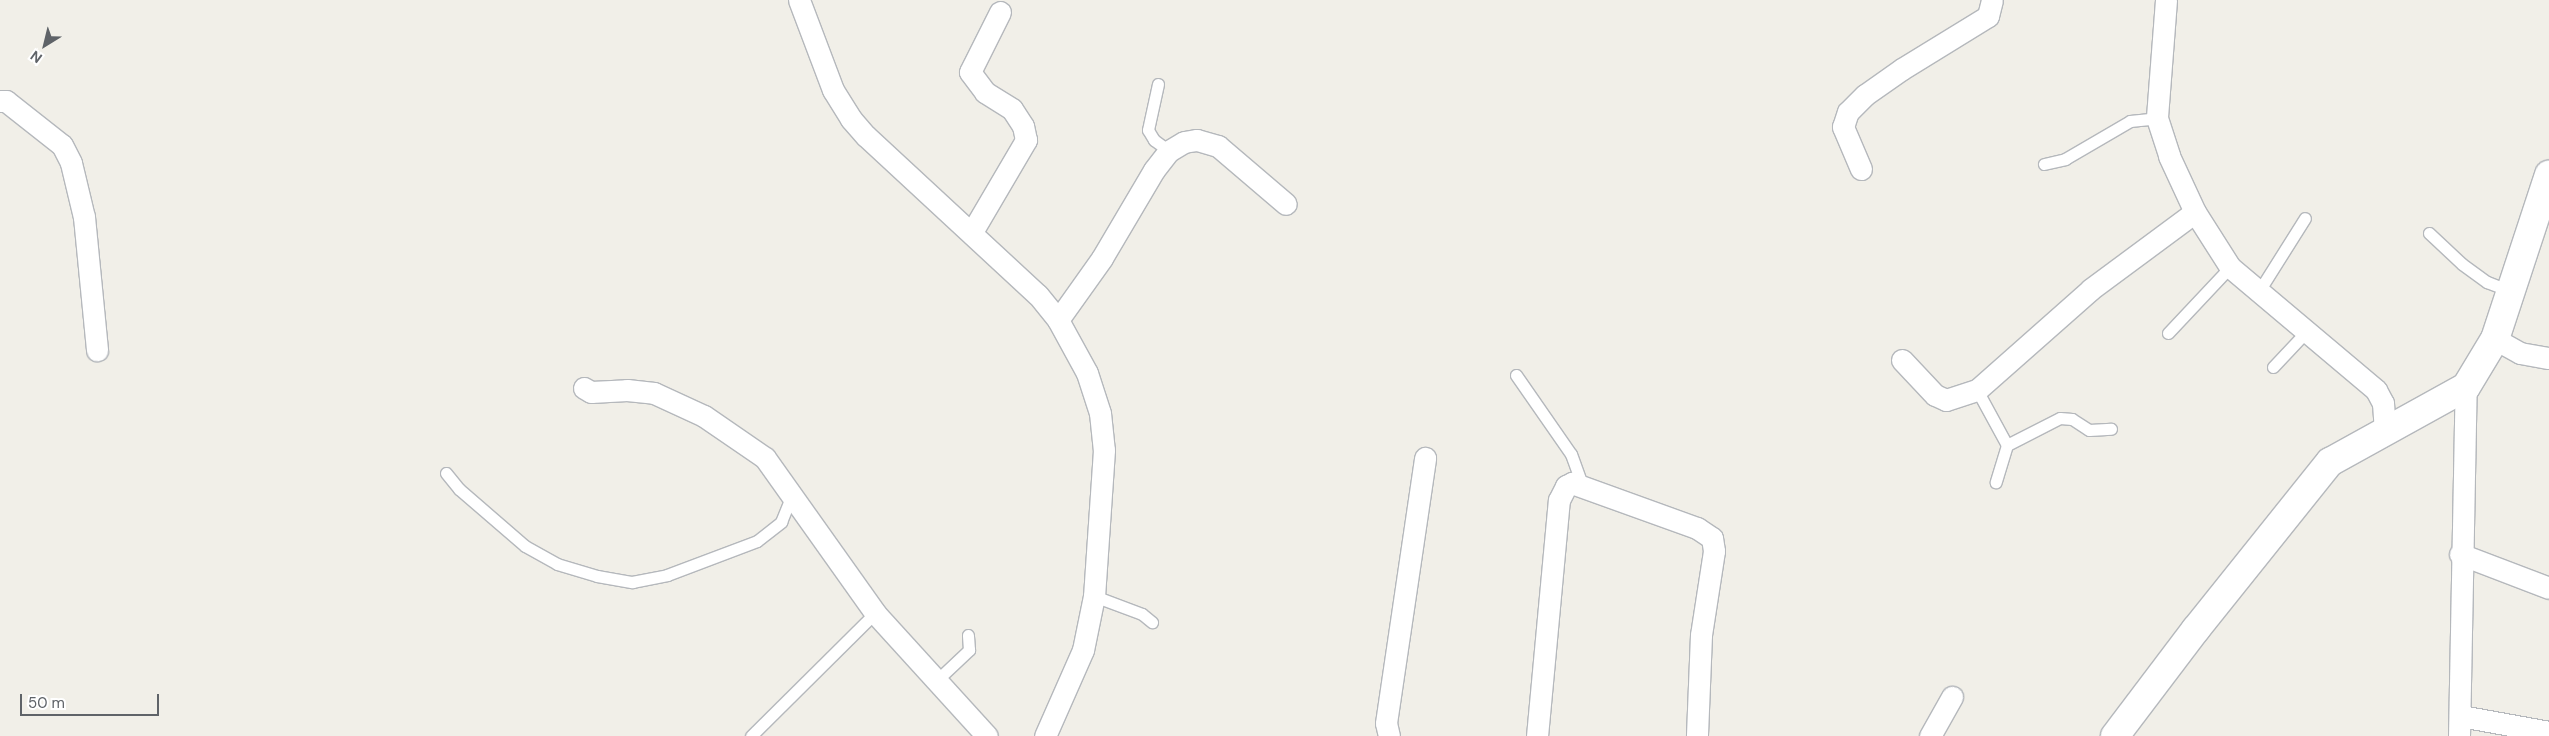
<!DOCTYPE html>
<html>
<head>
<meta charset="utf-8">
<style>
	body { margin:0 }
	#map { position:relative; width:2549px; height:736px; overflow:hidden; background:#f1efe8; font-family:"DM Sans",sans-serif }
	div>[style] { position:absolute }
	[style*='--x'] { left:calc(var(--x)*1px); top:calc(var(--y)*1px); width:calc(var(--w)*1px); rotate:calc(var(--a)*1deg) }
	.roads { filter:drop-shadow(1px 0 #b5b8bc) drop-shadow(-1px 0 #b5b8bc) drop-shadow(0 1px #b5b8bc) drop-shadow(0 -1px #b5b8bc) }
	.lane>* { height:11px; margin:-5.5px; padding:0 5.5px; transform-origin:5.5px; border-radius:5.5px; background:#fff }
	.street>* { height:21px; margin:-10.5px; padding:0 10.5px; transform-origin:10.5px; border-radius:10.5px; background:#fff }
	.secondary>* { height:28px; margin:-14px; padding:0 14px; transform-origin:14px; border-radius:14px; background:#fff }
	span { translate:-50% -50%; white-space:nowrap; text-align:center; line-height:1.15; -webkit-text-stroke:5px #fff; paint-order:stroke }
	.north { position:absolute; left:20px; top:20px; width:50px; height:50px; -webkit-text-stroke:4px #fff; paint-order:stroke; rotate:216deg; font-size:14px; font-weight:700; line-height:20px; text-align:center; color:#5f6368 }
	.north::after { content:''; display:block; margin:auto; width:18px; height:22px; background:#5f6368; clip-path:polygon(50% 0,100% 100%,50% 72%,0 100%) }
	.scale { position:absolute; left:20px; top:694px; width:139px; height:22px; box-sizing:border-box; border:2px solid #5f6368; border-top:0; padding-left:6px; font-size:15px; line-height:18px; white-space:nowrap; color:#5f6368; -webkit-text-stroke:4px #fff; paint-order:stroke }
</style>
</head>
<body>
<div id="map">
	<div class="roads">
		<div class="lane">
			<div style="--x:1158;--y:84;--w:47;--a:102.3"></div>
			<div style="--x:1148;--y:130;--w:12;--a:59"></div>
			<div style="--x:1154;--y:140;--w:19;--a:36"></div>
			<div style="--x:2044;--y:164;--w:22;--a:-13"></div>
			<div style="--x:2065;--y:159;--w:75;--a:-30.3"></div>
			<div style="--x:2130;--y:121;--w:27;--a:-6"></div>
			<div style="--x:2429;--y:233;--w:45;--a:43.2"></div>
			<div style="--x:2462;--y:264;--w:31;--a:36"></div>
			<div style="--x:2487;--y:282;--w:26;--a:21"></div>
			<div style="--x:2259;--y:291;--w:86;--a:-57.8"></div>
			<div style="--x:2168;--y:333;--w:91;--a:-46.8"></div>
			<div style="--x:2273;--y:367;--w:47;--a:-46.7"></div>
			<div style="--x:1516;--y:375;--w:96;--a:55.2"></div>
			<div style="--x:1571;--y:454;--w:33;--a:70"></div>
			<div style="--x:1977;--y:390;--w:63;--a:61.4"></div>
			<div style="--x:2007;--y:445;--w:39;--a:107"></div>
			<div style="--x:2007;--y:445;--w:59;--a:-27"></div>
			<div style="--x:2060;--y:418;--w:12;--a:5"></div>
			<div style="--x:2072;--y:419;--w:20;--a:33"></div>
			<div style="--x:2089;--y:430;--w:22;--a:-3"></div>
			<div style="--x:446;--y:473;--w:21;--a:51"></div>
			<div style="--x:459;--y:489;--w:87;--a:40.8"></div>
			<div style="--x:525;--y:546;--w:37;--a:29"></div>
			<div style="--x:557;--y:564;--w:42;--a:16.7"></div>
			<div style="--x:597;--y:576;--w:36;--a:10"></div>
			<div style="--x:632;--y:582;--w:36;--a:-11"></div>
			<div style="--x:667;--y:575;--w:96;--a:-20.7"></div>
			<div style="--x:757;--y:541;--w:31;--a:-38"></div>
			<div style="--x:781;--y:522;--w:27;--a:-68"></div>
			<div style="--x:1094;--y:596;--w:51;--a:20.6"></div>
			<div style="--x:1142;--y:614;--w:13;--a:39"></div>
			<div style="--x:935;--y:682;--w:47;--a:-43.3"></div>
			<div style="--x:969;--y:650;--w:15;--a:-94"></div>
			<div style="--x:751;--y:736;--w:175;--a:-44.8"></div>
		</div>
		<div class="street">
			<div style="--x:799;--y:0;--w:96;--a:69.3"></div>
			<div style="--x:833;--y:90;--w:34;--a:58"></div>
			<div style="--x:851;--y:119;--w:23;--a:49"></div>
			<div style="--x:866;--y:136;--w:234;--a:42.8"></div>
			<div style="--x:1038;--y:295;--w:32;--a:51"></div>
			<div style="--x:1058;--y:320;--w:60;--a:61.3"></div>
			<div style="--x:1087;--y:373;--w:42;--a:72"></div>
			<div style="--x:1100;--y:413;--w:37;--a:84"></div>
			<div style="--x:1104;--y:450;--w:146;--a:93.9"></div>
			<div style="--x:1094;--y:596;--w:55;--a:101.5"></div>
			<div style="--x:1083;--y:650;--w:94;--a:113.8"></div>
			<div style="--x:2166;--y:0;--w:118;--a:94.4"></div>
			<div style="--x:2157;--y:118;--w:40;--a:72"></div>
			<div style="--x:2169;--y:156;--w:62;--a:65.1"></div>
			<div style="--x:2195;--y:212;--w:65;--a:57.5"></div>
			<div style="--x:2230;--y:267;--w:191;--a:40.1"></div>
			<div style="--x:2376;--y:390;--w:15;--a:62"></div>
			<div style="--x:2383;--y:403;--w:27;--a:86"></div>
			<div style="--x:0;--y:101;--w:6;--a:0"></div>
			<div style="--x:6;--y:101;--w:71;--a:38.2"></div>
			<div style="--x:62;--y:145;--w:20;--a:63"></div>
			<div style="--x:71;--y:163;--w:56;--a:76.5"></div>
			<div style="--x:84;--y:217;--w:134;--a:84.4"></div>
			<div style="--x:1861;--y:169;--w:46;--a:-113.2"></div>
			<div style="--x:1843;--y:127;--w:16;--a:-72"></div>
			<div style="--x:1848;--y:112;--w:24;--a:-45"></div>
			<div style="--x:1865;--y:95;--w:45;--a:-35.1"></div>
			<div style="--x:1902;--y:69;--w:101;--a:-31.6"></div>
			<div style="--x:1988;--y:16;--w:16;--a:-76"></div>
			<div style="--x:972;--y:232;--w:107;--a:-59.6"></div>
			<div style="--x:1026;--y:140;--w:14;--a:-102"></div>
			<div style="--x:1023;--y:126;--w:20;--a:-123"></div>
			<div style="--x:1012;--y:109;--w:32;--a:-148"></div>
			<div style="--x:985;--y:92;--w:25;--a:-127"></div>
			<div style="--x:970;--y:72;--w:67;--a:-63.4"></div>
			<div style="--x:1058;--y:320;--w:76;--a:-54.6"></div>
			<div style="--x:1102;--y:258;--w:102;--a:-59.4"></div>
			<div style="--x:1154;--y:170;--w:24;--a:-52"></div>
			<div style="--x:1169;--y:151;--w:17;--a:-31"></div>
			<div style="--x:1184;--y:142;--w:13;--a:-9"></div>
			<div style="--x:1197;--y:140;--w:22;--a:16"></div>
			<div style="--x:1218;--y:146;--w:89;--a:40.5"></div>
			<div style="--x:2495;--y:339;--w:29;--a:29"></div>
			<div style="--x:2520;--y:353;--w:29;--a:10"></div>
			<div style="--x:1902;--y:360;--w:48;--a:46.7"></div>
			<div style="--x:1935;--y:395;--w:12;--a:24"></div>
			<div style="--x:1946;--y:400;--w:33;--a:-18"></div>
			<div style="--x:1977;--y:390;--w:152;--a:-41.5"></div>
			<div style="--x:2091;--y:289;--w:129;--a:-36.5"></div>
			<div style="--x:584;--y:388;--w:8;--a:30"></div>
			<div style="--x:591;--y:392;--w:36;--a:-3"></div>
			<div style="--x:627;--y:390;--w:27;--a:6"></div>
			<div style="--x:654;--y:393;--w:55;--a:24.7"></div>
			<div style="--x:704;--y:416;--w:74;--a:34.5"></div>
			<div style="--x:765;--y:458;--w:190;--a:54.6"></div>
			<div style="--x:875;--y:613;--w:166;--a:47.7"></div>
			<div style="--x:2460;--y:554;--w:95;--a:20.9"></div>
			<div style="--x:2461;--y:716;--w:89;--a:10.3"></div>
			<div style="--x:1389;--y:736;--w:13;--a:-103"></div>
			<div style="--x:1386;--y:723;--w:268;--a:-81.6"></div>
			<div style="--x:1537;--y:736;--w:237;--a:-84.7"></div>
			<div style="--x:1559;--y:500;--w:16;--a:-63"></div>
			<div style="--x:1566;--y:486;--w:7;--a:-27"></div>
			<div style="--x:1572;--y:483;--w:133;--a:19.8"></div>
			<div style="--x:1697;--y:528;--w:18;--a:34"></div>
			<div style="--x:1712;--y:538;--w:13;--a:81"></div>
			<div style="--x:1714;--y:551;--w:85;--a:98.8"></div>
			<div style="--x:1701;--y:635;--w:101;--a:92.3"></div>
			<div style="--x:1930;--y:736;--w:45;--a:-60.6"></div>
			<div style="--x:2459;--y:736;--w:349;--a:-88.9"></div>
		</div>
		<div class="secondary">
			<div style="--x:2115;--y:736;--w:134;--a:-52.9"></div>
			<div style="--x:2196;--y:629;--w:214;--a:-51.3"></div>
			<div style="--x:2330;--y:462;--w:155;--a:-28.9"></div>
			<div style="--x:2466;--y:387;--w:56;--a:-58.9"></div>
			<div style="--x:2495;--y:339;--w:173;--a:-71.8"></div>
		</div>
	</div>
	<div class="north">N</div>
	<div class="scale">50 m</div>
</div>
</body>
</html>
